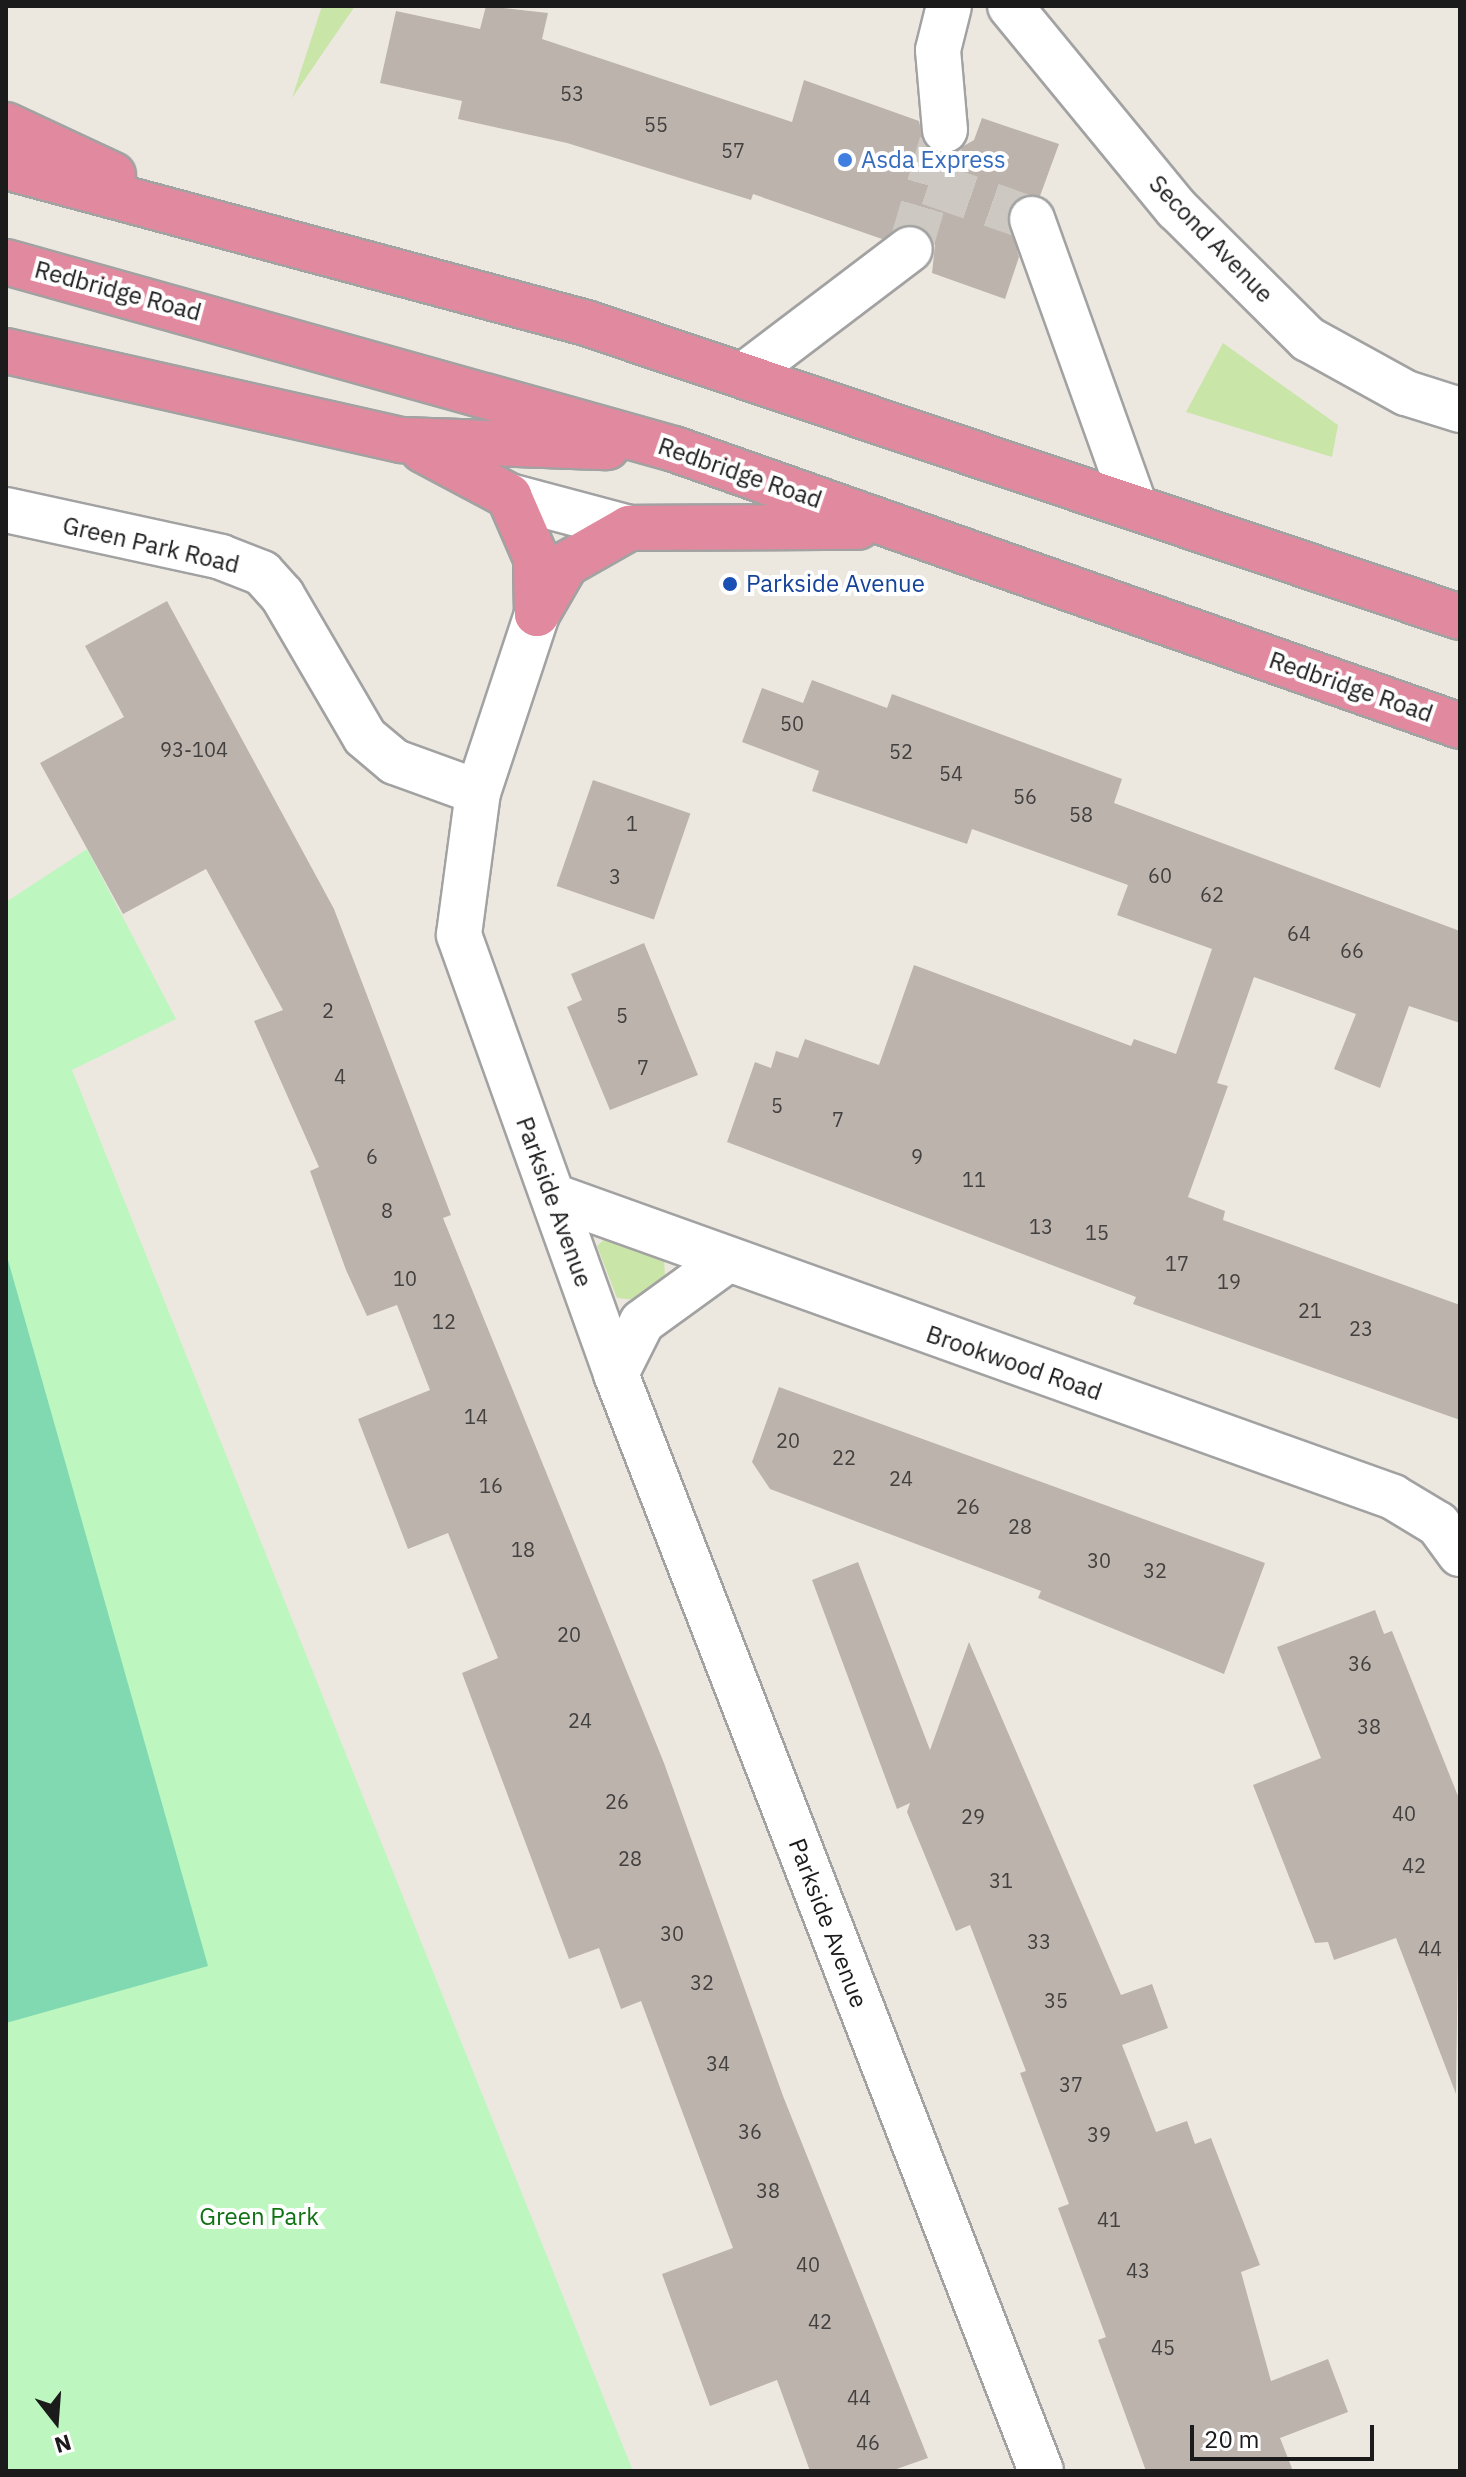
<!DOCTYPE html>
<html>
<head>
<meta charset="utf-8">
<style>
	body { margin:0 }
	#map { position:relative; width:1466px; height:2477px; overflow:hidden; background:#ece8e0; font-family:"IBM Plex Sans",sans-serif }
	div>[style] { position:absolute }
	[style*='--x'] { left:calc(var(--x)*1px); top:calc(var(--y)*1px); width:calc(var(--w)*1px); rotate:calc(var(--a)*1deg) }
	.grass>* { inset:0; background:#c9e5a7 }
	.park>* { inset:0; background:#bdf6bf }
	.pitch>* { inset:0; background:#81d9b2 }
	.building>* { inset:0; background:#bcb3ad; transform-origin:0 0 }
	.minor-tunnel>* { height:44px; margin-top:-22px; transform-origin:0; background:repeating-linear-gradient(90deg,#cdc9c2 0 44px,transparent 0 66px) }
	.roads { filter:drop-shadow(2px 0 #a2a2a2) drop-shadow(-2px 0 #a2a2a2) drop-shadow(0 2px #a2a2a2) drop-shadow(0 -2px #a2a2a2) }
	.minor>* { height:44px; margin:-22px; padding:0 22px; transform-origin:22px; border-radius:22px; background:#fff }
	.highway>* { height:44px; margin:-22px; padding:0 22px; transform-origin:22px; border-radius:22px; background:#e18a9f }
	.dots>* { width:22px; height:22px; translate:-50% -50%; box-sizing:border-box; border:4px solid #fff; border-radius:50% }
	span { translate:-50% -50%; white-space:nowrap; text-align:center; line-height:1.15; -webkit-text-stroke:8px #fff; paint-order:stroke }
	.number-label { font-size:20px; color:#434140 }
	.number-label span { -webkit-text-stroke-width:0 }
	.shop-label { font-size:24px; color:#366cbe }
	.left { translate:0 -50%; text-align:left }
	.street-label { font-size:24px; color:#1b1b1b }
	.transit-label { font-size:24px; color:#164399 }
	.park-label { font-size:24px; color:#0f7213 }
	.frame { position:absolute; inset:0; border:8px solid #1b1b1b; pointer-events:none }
	.north { position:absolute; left:16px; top:2381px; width:80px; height:80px; -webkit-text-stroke:6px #fff; paint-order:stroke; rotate:163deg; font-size:22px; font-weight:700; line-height:32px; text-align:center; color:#1b1b1b }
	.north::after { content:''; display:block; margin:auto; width:28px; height:36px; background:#1b1b1b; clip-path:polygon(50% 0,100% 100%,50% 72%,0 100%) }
	.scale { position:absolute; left:1190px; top:2425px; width:184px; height:36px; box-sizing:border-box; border:4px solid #1b1b1b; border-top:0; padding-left:10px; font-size:24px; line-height:28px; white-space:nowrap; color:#1b1b1b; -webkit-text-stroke:6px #fff; paint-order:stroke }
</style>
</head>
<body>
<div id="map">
	<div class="grass">
		<div style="clip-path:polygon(322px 6px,355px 6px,292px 98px)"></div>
		<div style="clip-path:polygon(1223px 343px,1338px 425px,1332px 457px,1186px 412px)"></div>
		<div style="clip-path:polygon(608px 1236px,664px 1255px,665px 1278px,637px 1300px,617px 1298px,597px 1246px)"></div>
	</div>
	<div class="park">
		<div style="clip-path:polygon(87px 849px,176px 1019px,72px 1070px,633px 2471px,6px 2471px,6px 902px)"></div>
	</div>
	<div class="pitch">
		<div style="clip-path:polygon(6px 1253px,208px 1966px,6px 2023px)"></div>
	</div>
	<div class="building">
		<div style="clip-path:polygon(486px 6px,548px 13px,542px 39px,792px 122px,804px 80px,919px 121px,924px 144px,935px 153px,948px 155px,974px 140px,982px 118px,1059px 144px,1040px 196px,1023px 196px,1008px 214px,1019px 257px,1005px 299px,932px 273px,935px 245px,919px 226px,882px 239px,753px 194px,751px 200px,567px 143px,458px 119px,462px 101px,380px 83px,396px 11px,480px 29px)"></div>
		<div style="clip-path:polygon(167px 601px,334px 909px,451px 1215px,443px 1218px,664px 1763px,783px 2096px,928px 2458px,891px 2471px,810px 2471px,777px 2380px,710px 2406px,662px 2274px,733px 2248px,641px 2001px,621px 2009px,599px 1948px,569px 1959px,462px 1673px,498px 1658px,448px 1533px,408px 1549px,358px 1419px,430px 1390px,397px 1305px,367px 1316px,346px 1270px,310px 1171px,319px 1167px,254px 1021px,283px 1010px,206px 869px,123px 914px,40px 763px,124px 717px,85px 646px)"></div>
		<div style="clip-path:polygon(812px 680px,887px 708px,892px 694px,1122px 779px,1114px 803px,1460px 931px,1460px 1023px,1409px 1006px,1380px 1088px,1334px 1069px,1356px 1014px,1254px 977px,1217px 1083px,1228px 1086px,1188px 1197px,1225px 1211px,1223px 1220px,1460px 1305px,1460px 1420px,1133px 1304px,1136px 1297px,727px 1142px,755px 1062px,771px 1068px,776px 1051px,798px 1058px,805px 1039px,879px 1065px,914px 965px,1131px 1046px,1134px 1039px,1176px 1054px,1212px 949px,1117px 915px,1128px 885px,972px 829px,967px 844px,812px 791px,819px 771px,742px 742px,762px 688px,803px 703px)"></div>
		<div style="left:593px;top:780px;width:103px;height:112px;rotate:19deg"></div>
		<div style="clip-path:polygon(644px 943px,698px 1075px,610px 1110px,567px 1007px,582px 1000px,571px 974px)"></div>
		<div style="clip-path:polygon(779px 1387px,1265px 1563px,1224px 1674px,1038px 1598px,1041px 1591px,770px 1489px,752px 1462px)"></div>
		<div style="clip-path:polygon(858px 1562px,930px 1750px,969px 1642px,1121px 1995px,1152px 1984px,1168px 2028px,1122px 2045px,1156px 2132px,1187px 2121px,1195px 2144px,1211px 2138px,1260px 2265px,1241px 2272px,1271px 2381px,1328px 2359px,1348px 2412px,1280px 2438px,1293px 2471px,1146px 2471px,1098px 2340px,1106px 2337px,1058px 2208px,1069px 2204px,1020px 2073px,1026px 2071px,970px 1925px,956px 1931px,907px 1812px,910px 1803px,897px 1809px,812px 1580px)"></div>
		<div style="clip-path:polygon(1375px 1610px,1384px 1634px,1392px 1631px,1460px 1801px,1456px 2094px,1396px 1938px,1334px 1960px,1328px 1942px,1315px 1943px,1253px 1785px,1321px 1758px,1277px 1647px)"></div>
	</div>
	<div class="minor-tunnel">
		<div style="--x:929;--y:183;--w:109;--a:19.3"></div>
		<div style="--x:910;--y:249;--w:124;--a:-73.6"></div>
	</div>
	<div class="roads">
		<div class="minor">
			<div style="--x:1010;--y:6;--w:263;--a:50.6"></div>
			<div style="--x:1177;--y:209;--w:185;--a:44.8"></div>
			<div style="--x:1308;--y:339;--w:112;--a:28.9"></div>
			<div style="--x:1406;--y:393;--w:57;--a:17.5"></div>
			<div style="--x:945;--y:130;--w:80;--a:-95"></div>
			<div style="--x:938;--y:50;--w:45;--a:-76"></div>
			<div style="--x:1032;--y:219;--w:303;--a:70.3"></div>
			<div style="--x:744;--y:375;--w:208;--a:-37.2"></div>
			<div style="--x:509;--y:496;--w:124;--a:14.9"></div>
			<div style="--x:6;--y:510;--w:220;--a:12.3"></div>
			<div style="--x:221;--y:557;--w:44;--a:21.3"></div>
			<div style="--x:262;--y:573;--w:30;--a:48"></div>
			<div style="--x:282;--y:595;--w:164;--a:59.7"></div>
			<div style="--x:365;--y:737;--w:39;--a:40"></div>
			<div style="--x:395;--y:762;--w:88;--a:19.9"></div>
			<div style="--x:537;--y:614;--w:188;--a:108.3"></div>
			<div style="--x:478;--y:792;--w:144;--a:97.6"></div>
			<div style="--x:459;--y:935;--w:466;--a:70.3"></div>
			<div style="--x:616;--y:1374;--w:1176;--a:68.82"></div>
			<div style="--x:553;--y:1196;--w:892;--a:19.71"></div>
			<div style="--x:1393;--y:1497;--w:52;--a:31"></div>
			<div style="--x:1438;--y:1524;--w:37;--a:54"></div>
			<div style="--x:616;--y:1374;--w:58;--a:-63.4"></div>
			<div style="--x:642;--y:1322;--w:104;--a:-36"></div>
		</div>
		<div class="highway">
			<div style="--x:6;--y:125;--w:118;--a:25"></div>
			<div style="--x:6;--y:167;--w:601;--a:15.05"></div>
			<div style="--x:586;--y:323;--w:922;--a:18.59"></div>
			<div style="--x:6;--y:262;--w:694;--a:15.64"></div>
			<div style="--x:674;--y:449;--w:833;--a:19.41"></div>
			<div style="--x:6;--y:351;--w:406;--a:12.7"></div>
			<div style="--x:402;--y:440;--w:205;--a:2"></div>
			<div style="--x:423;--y:450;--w:98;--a:28.1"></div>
			<div style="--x:509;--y:496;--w:68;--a:66.5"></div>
			<div style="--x:536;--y:558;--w:56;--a:89"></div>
			<div style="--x:537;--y:614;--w:58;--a:-59.9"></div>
			<div style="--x:566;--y:564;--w:73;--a:-29.7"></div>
			<div style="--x:629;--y:528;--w:229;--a:-0.3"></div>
		</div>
	</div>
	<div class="dots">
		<div style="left:845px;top:160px;background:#3f7fe0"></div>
		<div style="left:730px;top:584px;background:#1a4fb4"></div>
	</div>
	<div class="number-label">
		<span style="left:572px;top:93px">53</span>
		<span style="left:656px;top:124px">55</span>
		<span style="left:733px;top:150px">57</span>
		<span style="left:792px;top:723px">50</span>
		<span style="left:194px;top:749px">93-104</span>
		<span style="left:901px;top:751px">52</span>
		<span style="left:951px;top:773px">54</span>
		<span style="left:1025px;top:796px">56</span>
		<span style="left:1081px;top:814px">58</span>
		<span style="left:632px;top:823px">1</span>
		<span style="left:1160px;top:875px">60</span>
		<span style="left:615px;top:876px">3</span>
		<span style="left:1212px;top:894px">62</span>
		<span style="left:1299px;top:933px">64</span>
		<span style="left:1352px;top:950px">66</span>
		<span style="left:328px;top:1010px">2</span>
		<span style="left:622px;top:1015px">5</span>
		<span style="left:643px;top:1067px">7</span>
		<span style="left:340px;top:1076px">4</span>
		<span style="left:777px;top:1105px">5</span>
		<span style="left:838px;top:1119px">7</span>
		<span style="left:372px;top:1156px">6</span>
		<span style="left:917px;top:1156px">9</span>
		<span style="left:974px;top:1179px">11</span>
		<span style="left:387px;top:1210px">8</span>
		<span style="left:1041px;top:1226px">13</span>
		<span style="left:1097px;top:1232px">15</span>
		<span style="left:1177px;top:1263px">17</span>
		<span style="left:405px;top:1278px">10</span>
		<span style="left:1229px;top:1281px">19</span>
		<span style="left:1310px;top:1310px">21</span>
		<span style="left:444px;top:1321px">12</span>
		<span style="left:1361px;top:1328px">23</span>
		<span style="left:476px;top:1416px">14</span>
		<span style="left:788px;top:1440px">20</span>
		<span style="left:844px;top:1457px">22</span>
		<span style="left:901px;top:1478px">24</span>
		<span style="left:491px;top:1485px">16</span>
		<span style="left:968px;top:1506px">26</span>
		<span style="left:1020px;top:1526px">28</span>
		<span style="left:523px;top:1549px">18</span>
		<span style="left:1099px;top:1560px">30</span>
		<span style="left:1155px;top:1570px">32</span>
		<span style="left:569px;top:1634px">20</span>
		<span style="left:1360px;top:1663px">36</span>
		<span style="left:580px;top:1720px">24</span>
		<span style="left:1369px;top:1726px">38</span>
		<span style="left:617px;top:1801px">26</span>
		<span style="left:1404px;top:1813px">40</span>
		<span style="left:973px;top:1816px">29</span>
		<span style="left:630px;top:1858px">28</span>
		<span style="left:1414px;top:1865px">42</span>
		<span style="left:1001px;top:1880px">31</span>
		<span style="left:672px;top:1933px">30</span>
		<span style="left:1039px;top:1941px">33</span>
		<span style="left:1430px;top:1948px">44</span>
		<span style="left:702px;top:1982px">32</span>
		<span style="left:1056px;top:2000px">35</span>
		<span style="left:718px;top:2063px">34</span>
		<span style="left:1071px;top:2084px">37</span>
		<span style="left:750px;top:2131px">36</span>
		<span style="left:1099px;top:2134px">39</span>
		<span style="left:768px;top:2190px">38</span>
		<span style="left:1109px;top:2219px">41</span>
		<span style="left:808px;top:2264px">40</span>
		<span style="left:1138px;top:2270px">43</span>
		<span style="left:820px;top:2321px">42</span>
		<span style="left:1163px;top:2347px">45</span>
		<span style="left:859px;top:2397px">44</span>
		<span style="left:868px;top:2442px">46</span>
	</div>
	<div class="shop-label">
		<span class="left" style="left:861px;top:160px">Asda Express</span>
	</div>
	<div class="street-label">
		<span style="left:1211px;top:239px;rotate:46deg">Second Avenue</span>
		<span style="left:118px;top:291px;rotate:15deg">Redbridge Road</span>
		<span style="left:740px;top:473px;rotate:19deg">Redbridge Road</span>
		<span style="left:151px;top:545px;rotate:13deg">Green Park Road</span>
		<span style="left:1351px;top:687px;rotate:19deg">Redbridge Road</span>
		<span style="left:554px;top:1202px;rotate:70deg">Parkside Avenue</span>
		<span style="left:1014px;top:1363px;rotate:19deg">Brookwood Road</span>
		<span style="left:828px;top:1923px;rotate:69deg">Parkside Avenue</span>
	</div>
	<div class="transit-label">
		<span class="left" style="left:746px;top:584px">Parkside Avenue</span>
	</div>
	<div class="park-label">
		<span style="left:259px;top:2217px">Green Park</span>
	</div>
	<div class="frame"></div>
	<div class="north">N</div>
	<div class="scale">20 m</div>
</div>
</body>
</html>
